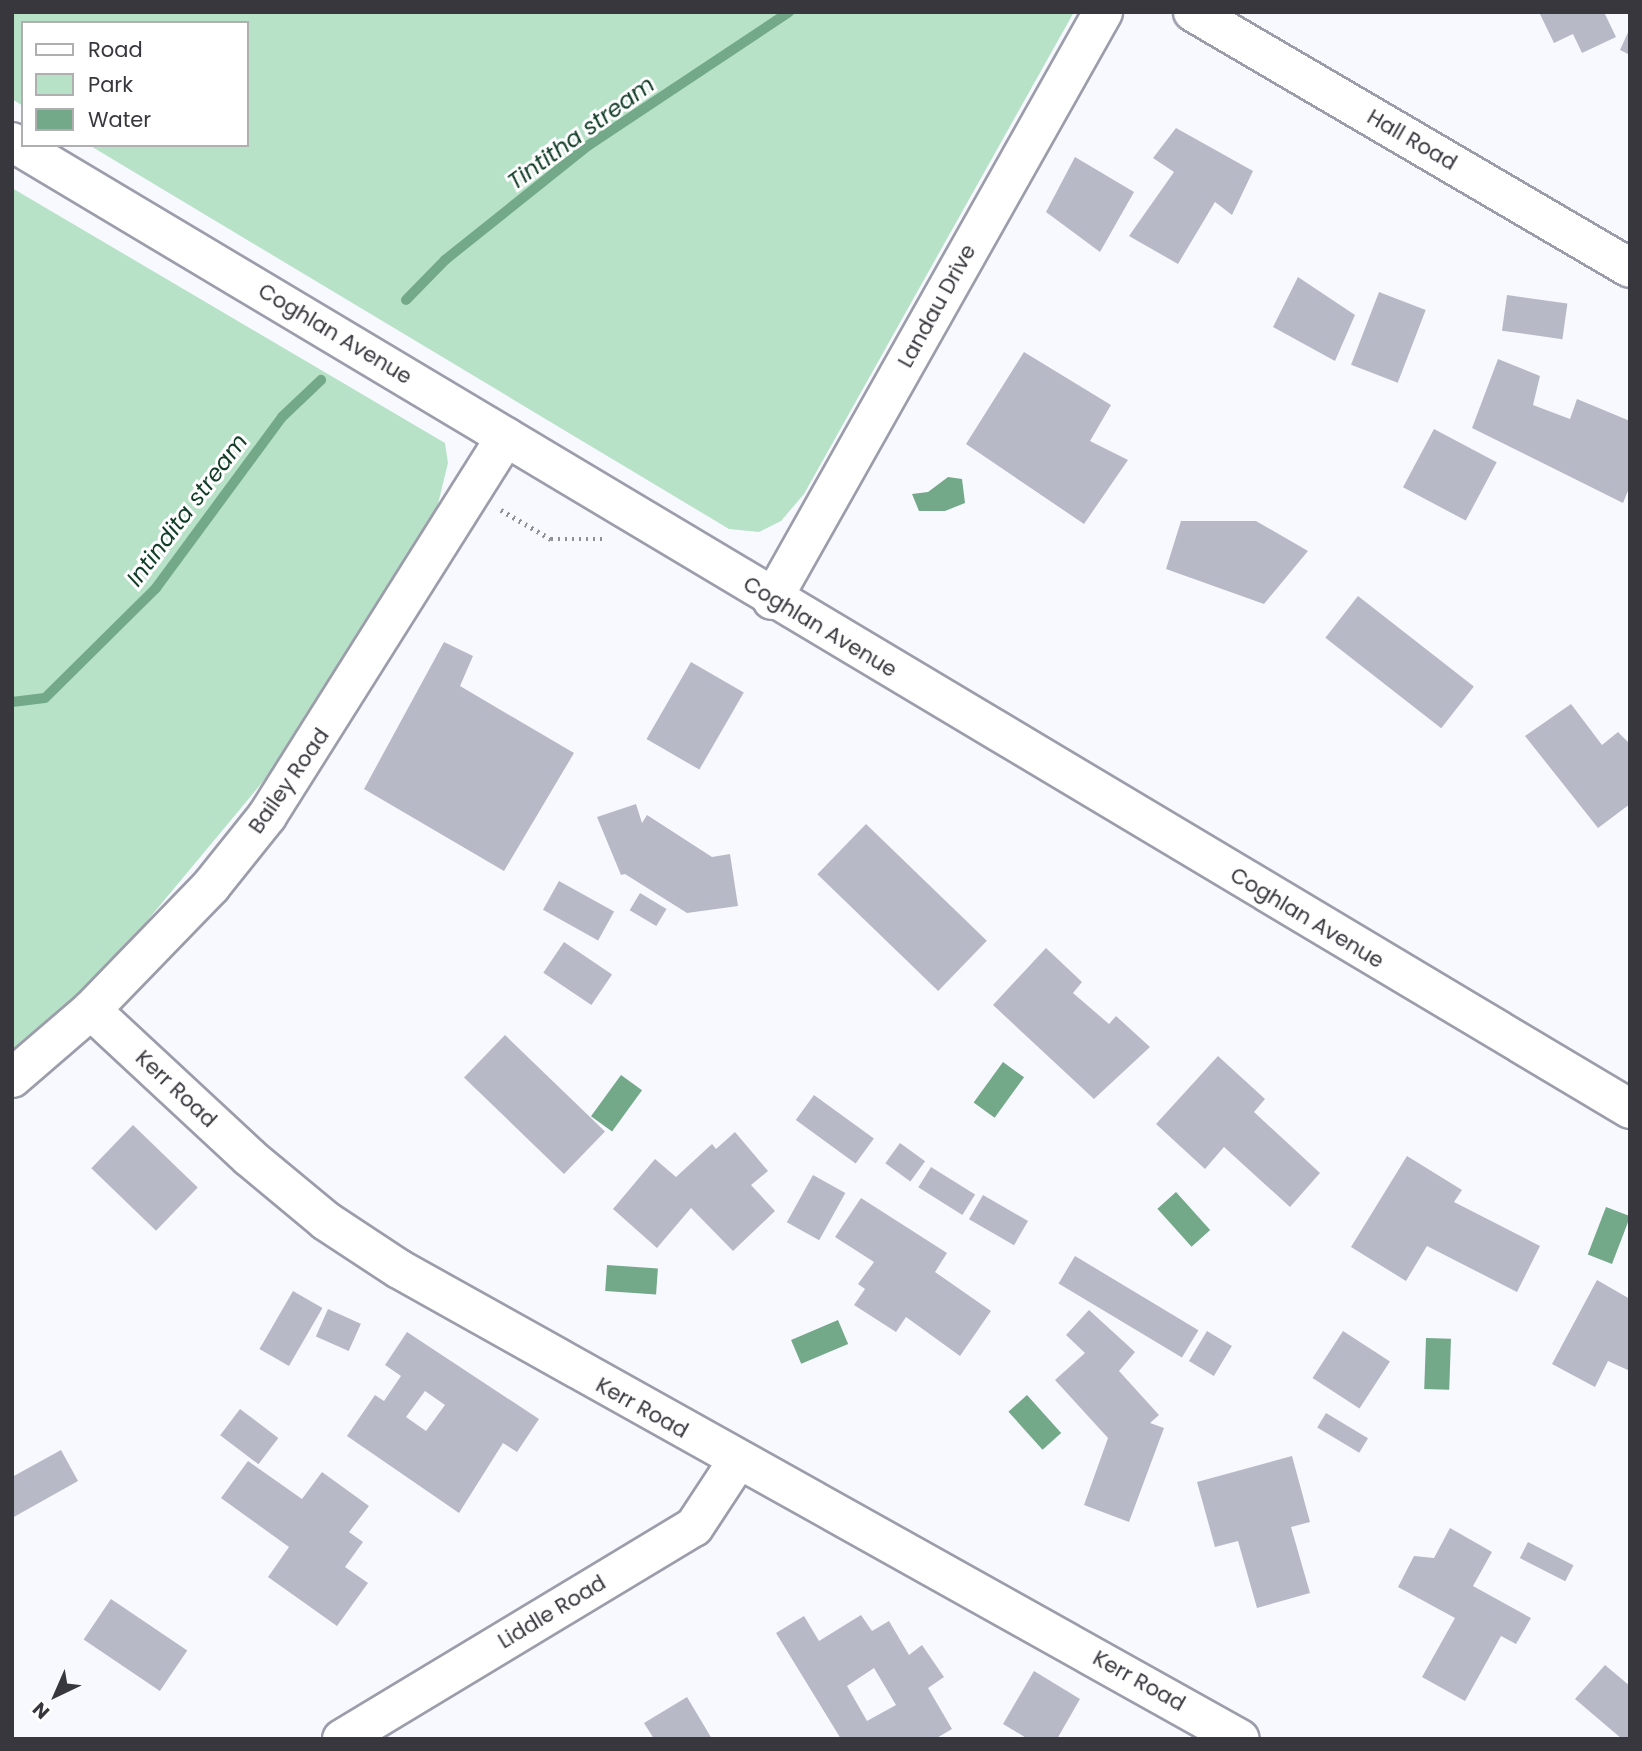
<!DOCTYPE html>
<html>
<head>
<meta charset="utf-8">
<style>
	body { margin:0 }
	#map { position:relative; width:1642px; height:1751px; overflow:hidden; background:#f8f9ff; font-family:Poppins,sans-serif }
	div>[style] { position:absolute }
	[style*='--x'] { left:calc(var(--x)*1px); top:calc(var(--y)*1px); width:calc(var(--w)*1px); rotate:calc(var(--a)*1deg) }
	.green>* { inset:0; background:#b7e2c8 }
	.water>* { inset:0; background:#73a889; transform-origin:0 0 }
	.stream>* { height:10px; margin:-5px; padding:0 5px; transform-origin:5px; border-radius:5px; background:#73a889 }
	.building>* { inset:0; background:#b7b9c7; transform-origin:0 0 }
	.path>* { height:4.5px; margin-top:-2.25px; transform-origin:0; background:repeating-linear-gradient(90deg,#8f8f95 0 2px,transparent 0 7px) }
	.roads { filter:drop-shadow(2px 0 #9c9dab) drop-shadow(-2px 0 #9c9dab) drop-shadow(0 2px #9c9dab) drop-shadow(0 -2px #9c9dab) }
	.minor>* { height:38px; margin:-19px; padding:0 19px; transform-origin:19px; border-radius:19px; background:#fff }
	span { translate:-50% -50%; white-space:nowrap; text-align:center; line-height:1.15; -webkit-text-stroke:6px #fff; paint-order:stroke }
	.street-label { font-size:21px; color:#37373d }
	.water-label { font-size:23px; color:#113d27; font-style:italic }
	.frame { position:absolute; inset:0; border:14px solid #37373d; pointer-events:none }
	.legend { position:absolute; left:21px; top:21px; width:228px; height:126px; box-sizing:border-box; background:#fff; border:2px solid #afafb1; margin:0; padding:9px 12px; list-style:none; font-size:21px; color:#37373d }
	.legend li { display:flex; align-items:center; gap:14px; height:35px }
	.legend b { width:35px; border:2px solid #afafb1 }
	.north { position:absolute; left:21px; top:1660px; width:70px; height:70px; -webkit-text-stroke:5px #fff; paint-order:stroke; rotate:224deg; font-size:19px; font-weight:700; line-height:28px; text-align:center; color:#37373d }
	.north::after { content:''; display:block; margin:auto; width:24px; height:32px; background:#37373d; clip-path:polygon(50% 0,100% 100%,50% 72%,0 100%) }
</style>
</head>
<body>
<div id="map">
	<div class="green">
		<div style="clip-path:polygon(12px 12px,1074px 12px,804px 494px,781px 521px,759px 532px,729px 529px,89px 145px,247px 145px,247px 23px,23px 23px,23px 106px,12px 99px)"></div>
		<div style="clip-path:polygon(12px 188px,445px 443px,448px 463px,437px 508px,305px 731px,92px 987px,12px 1057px)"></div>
	</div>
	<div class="water">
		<div style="clip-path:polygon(948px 477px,962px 479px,965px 503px,945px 511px,919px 511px,912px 494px,928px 492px)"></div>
		<div style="left:1003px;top:1062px;width:26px;height:50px;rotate:36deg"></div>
		<div style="left:621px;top:1075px;width:26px;height:51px;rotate:36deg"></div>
		<div style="left:1176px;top:1192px;width:51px;height:25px;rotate:48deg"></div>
		<div style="left:1606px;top:1207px;width:26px;height:51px;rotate:21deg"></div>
		<div style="left:607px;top:1265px;width:51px;height:26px;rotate:4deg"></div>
		<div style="left:838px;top:1320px;width:26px;height:51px;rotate:67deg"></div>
		<div style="left:1426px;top:1338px;width:25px;height:51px;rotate:2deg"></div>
		<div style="left:1027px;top:1395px;width:51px;height:25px;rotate:48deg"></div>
	</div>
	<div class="stream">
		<div style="--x:406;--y:300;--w:56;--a:-45.7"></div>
		<div style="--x:445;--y:260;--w:184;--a:-38.6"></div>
		<div style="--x:589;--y:145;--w:240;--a:-33.6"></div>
		<div style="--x:12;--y:702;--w:33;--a:-7"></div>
		<div style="--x:45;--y:698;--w:156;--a:-44.7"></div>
		<div style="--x:156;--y:588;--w:212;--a:-53.6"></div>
		<div style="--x:282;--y:417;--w:54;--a:-43.5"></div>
	</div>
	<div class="building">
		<div style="clip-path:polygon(1539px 12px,1604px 12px,1616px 37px,1582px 53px,1573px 34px,1554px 43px)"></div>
		<div style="clip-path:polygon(1630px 28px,1630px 55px,1620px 50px)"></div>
		<div style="clip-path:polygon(1176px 128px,1253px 171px,1232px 215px,1215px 202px,1178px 264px,1129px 236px,1174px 172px,1153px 158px)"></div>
		<div style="clip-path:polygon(1075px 157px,1134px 192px,1100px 252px,1046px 212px)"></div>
		<div style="clip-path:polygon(1298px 277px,1355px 315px,1335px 361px,1273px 327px)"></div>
		<div style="left:1379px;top:292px;width:50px;height:78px;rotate:21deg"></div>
		<div style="left:1507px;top:295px;width:61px;height:36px;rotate:8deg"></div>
		<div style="clip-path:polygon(1024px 352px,1111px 405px,1090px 441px,1128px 460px,1084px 524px,966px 444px)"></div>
		<div style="clip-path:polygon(1498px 359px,1540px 376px,1533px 405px,1570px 419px,1577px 399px,1630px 421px,1630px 486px,1623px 503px,1472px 428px)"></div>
		<div style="left:1434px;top:429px;width:71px;height:66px;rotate:28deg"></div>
		<div style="clip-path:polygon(1181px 521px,1256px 521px,1308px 551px,1264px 604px,1166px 569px)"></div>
		<div style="left:1358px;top:596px;width:147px;height:53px;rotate:38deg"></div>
		<div style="clip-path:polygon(444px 642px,473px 656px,460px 686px,574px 753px,504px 871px,364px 789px)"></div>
		<div style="left:691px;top:662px;width:61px;height:89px;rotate:30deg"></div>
		<div style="clip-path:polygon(1571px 704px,1602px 745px,1618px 732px,1630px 744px,1630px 804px,1598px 828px,1525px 736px)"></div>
		<div style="clip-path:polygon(636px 804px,642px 823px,647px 815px,712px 857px,730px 854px,738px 906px,687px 913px,625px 874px,621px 875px,597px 817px)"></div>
		<div style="left:866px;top:824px;width:168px;height:70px;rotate:44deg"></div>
		<div style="left:559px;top:881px;width:63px;height:33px;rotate:29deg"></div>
		<div style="left:640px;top:893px;width:31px;height:20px;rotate:31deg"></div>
		<div style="left:564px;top:942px;width:58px;height:37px;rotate:34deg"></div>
		<div style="clip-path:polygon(1046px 948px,1082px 982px,1073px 993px,1109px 1024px,1116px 1016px,1150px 1047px,1094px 1099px,993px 1005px)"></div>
		<div style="left:505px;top:1035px;width:139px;height:59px;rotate:44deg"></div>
		<div style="clip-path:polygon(1218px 1056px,1265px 1099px,1254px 1112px,1320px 1173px,1290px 1207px,1224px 1147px,1205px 1169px,1156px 1124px)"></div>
		<div style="left:814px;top:1095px;width:74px;height:31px;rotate:36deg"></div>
		<div style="left:133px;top:1125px;width:90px;height:60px;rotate:44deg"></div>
		<div style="clip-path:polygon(735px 1132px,768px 1171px,751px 1185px,775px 1211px,733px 1251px,691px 1208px,657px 1248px,613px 1209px,655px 1159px,676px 1177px,712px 1144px,716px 1149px)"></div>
		<div style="left:900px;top:1143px;width:31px;height:25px;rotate:36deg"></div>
		<div style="clip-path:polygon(1407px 1156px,1462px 1190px,1454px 1202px,1540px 1246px,1517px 1292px,1427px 1246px,1406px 1281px,1351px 1247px)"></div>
		<div style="left:931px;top:1167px;width:52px;height:24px;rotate:32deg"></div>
		<div style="left:813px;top:1175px;width:37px;height:54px;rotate:29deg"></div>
		<div style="left:983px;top:1195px;width:52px;height:28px;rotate:30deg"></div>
		<div style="clip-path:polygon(861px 1198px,947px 1253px,935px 1272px,991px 1311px,960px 1356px,906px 1317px,896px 1332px,854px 1305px,865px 1289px,858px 1284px,874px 1262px,835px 1237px)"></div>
		<div style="left:1075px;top:1256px;width:144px;height:32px;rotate:31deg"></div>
		<div style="clip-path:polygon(1597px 1280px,1630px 1299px,1630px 1371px,1608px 1361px,1595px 1387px,1552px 1364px)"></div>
		<div style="left:293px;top:1291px;width:34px;height:67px;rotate:30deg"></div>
		<div style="left:328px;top:1309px;width:36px;height:30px;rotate:24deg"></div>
		<div style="clip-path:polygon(1089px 1310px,1135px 1352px,1119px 1371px,1159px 1415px,1150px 1423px,1164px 1428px,1129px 1522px,1084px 1505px,1108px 1438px,1055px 1380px,1085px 1353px,1066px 1335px)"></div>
		<div style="left:1207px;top:1331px;width:29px;height:35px;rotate:31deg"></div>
		<div style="left:1343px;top:1331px;width:56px;height:56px;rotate:33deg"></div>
		<div style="clip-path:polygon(evenodd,407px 1332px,539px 1419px,517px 1452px,503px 1443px,459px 1513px,347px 1436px,375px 1395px,384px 1401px,401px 1376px,385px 1365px,407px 1332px,425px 1391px,445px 1405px,426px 1431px,406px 1417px,425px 1391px)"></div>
		<div style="left:240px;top:1409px;width:48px;height:33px;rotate:37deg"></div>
		<div style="left:1326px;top:1413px;width:49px;height:17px;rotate:31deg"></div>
		<div style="clip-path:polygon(61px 1450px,78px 1481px,12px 1518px,12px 1477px)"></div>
		<div style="clip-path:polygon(1292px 1456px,1310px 1522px,1291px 1527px,1310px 1593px,1257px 1608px,1238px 1541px,1215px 1547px,1197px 1482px)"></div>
		<div style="clip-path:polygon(248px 1461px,302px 1499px,322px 1472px,369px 1506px,349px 1532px,363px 1542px,345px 1567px,368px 1583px,337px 1626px,268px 1577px,289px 1547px,221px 1498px)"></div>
		<div style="clip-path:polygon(1450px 1528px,1492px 1552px,1473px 1586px,1531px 1618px,1516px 1644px,1501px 1636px,1465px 1701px,1422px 1677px,1455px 1618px,1398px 1587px,1414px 1556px,1434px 1558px)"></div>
		<div style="left:1528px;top:1542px;width:51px;height:18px;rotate:27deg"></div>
		<div style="left:111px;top:1599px;width:92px;height:49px;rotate:34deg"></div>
		<div style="clip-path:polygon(evenodd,861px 1615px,872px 1631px,889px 1621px,909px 1655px,922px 1645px,944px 1677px,928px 1688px,952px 1729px,935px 1739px,841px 1739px,776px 1633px,804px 1616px,819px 1641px,861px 1615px,874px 1668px,896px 1705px,867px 1721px,847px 1686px,874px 1668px)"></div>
		<div style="clip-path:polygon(1605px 1665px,1630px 1686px,1630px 1739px,1622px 1739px,1575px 1699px)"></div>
		<div style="clip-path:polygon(1034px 1671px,1080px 1699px,1057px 1739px,1028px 1739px,1003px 1724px)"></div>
		<div style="clip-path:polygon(687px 1697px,712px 1739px,654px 1739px,644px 1723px)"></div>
	</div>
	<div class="path">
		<div style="--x:501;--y:510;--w:58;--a:30.1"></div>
		<div style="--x:551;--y:539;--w:52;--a:0"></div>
	</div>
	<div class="roads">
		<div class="minor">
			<div style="--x:1193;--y:12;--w:506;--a:30.36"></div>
			<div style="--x:12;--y:142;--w:1885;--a:30.86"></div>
			<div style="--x:772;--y:600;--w:675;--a:-60.62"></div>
			<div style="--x:91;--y:1010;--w:216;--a:42.9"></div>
			<div style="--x:249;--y:1157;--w:100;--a:39.7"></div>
			<div style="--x:326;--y:1221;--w:87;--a:33.3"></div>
			<div style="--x:399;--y:1269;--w:963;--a:29.2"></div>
			<div style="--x:12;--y:1078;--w:104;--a:-40.7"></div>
			<div style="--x:91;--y:1010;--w:173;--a:-45.9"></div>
			<div style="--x:211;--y:886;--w:90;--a:-51.3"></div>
			<div style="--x:267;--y:816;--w:448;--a:-57.8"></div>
			<div style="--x:342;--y:1739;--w:411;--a:-31.1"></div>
			<div style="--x:694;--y:1527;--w:80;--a:-56.7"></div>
		</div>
	</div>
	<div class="street-label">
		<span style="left:1412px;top:140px;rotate:30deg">Hall Road</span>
		<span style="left:937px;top:306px;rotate:-61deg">Landau Drive</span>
		<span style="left:335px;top:334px;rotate:31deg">Coghlan Avenue</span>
		<span style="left:820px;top:627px;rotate:31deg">Coghlan Avenue</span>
		<span style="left:289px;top:781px;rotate:-55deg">Bailey Road</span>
		<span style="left:1307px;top:918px;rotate:31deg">Coghlan Avenue</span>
		<span style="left:176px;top:1089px;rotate:43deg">Kerr Road</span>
		<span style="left:642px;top:1408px;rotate:29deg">Kerr Road</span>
		<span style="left:552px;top:1612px;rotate:-31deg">Liddle Road</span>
		<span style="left:1139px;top:1681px;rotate:29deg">Kerr Road</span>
	</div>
	<div class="water-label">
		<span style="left:581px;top:133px;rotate:-36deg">Tintitha stream</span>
		<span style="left:187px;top:510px;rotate:-53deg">Intindita stream</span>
	</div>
	<div class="frame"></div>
	<ul class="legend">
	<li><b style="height:9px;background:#fff"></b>Road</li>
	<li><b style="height:19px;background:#b7e2c8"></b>Park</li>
	<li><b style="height:19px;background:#73a889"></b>Water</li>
	</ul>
	<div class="north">N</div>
</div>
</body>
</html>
